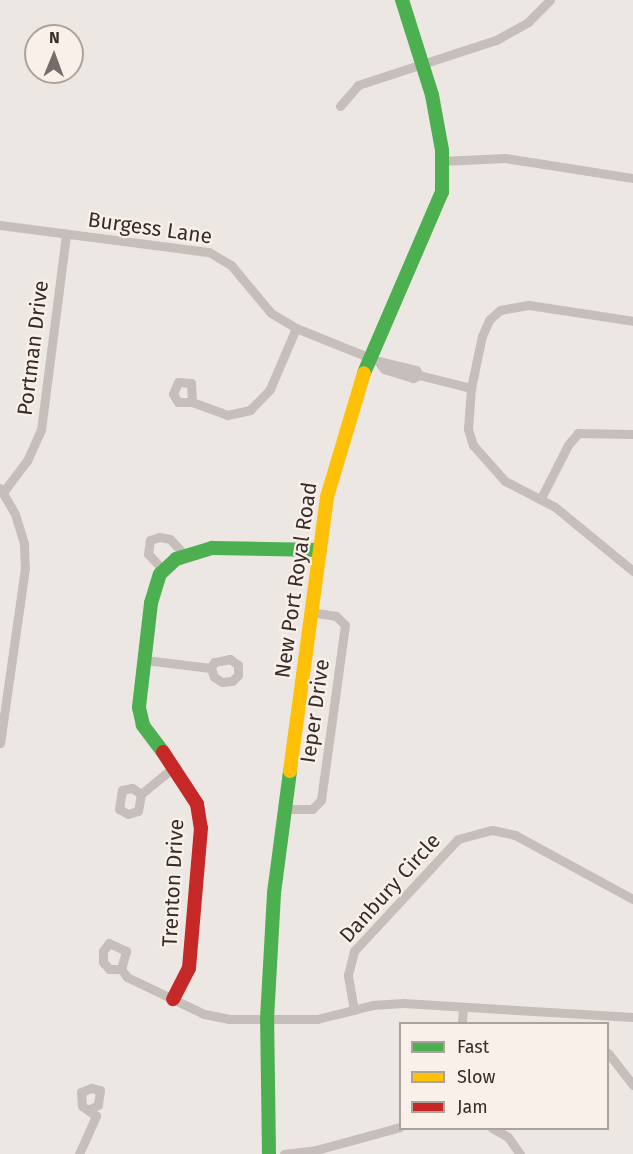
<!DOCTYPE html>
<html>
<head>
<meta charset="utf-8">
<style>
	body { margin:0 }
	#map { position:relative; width:633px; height:1154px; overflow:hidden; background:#ece7e2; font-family:"Fira Sans",sans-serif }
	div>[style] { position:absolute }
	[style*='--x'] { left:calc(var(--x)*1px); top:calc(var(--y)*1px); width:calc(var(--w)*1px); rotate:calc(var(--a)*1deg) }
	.street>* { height:9px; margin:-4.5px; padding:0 4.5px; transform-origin:4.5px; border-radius:4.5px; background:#c5beba }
	.fast>* { height:14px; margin:-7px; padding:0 7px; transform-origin:7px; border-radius:7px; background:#4caf50 }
	.slow>* { height:14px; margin:-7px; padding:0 7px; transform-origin:7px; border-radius:7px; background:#ffc107 }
	.jam>* { height:14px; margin:-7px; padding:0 7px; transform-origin:7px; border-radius:7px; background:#c62828 }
	span { translate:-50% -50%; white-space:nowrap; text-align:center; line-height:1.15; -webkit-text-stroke:4.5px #f9f0e9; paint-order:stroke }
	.street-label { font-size:21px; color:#362c29 }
	.legend { position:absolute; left:399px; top:1022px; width:210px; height:108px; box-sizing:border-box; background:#f9f0e9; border:2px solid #aba29c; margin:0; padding:8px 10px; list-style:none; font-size:18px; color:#362c29 }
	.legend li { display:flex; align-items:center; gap:12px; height:30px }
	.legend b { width:30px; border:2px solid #aba29c }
	.north { position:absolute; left:24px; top:24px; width:60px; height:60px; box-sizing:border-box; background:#f9f0e9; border:2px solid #aba29c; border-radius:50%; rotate:1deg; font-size:16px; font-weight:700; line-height:24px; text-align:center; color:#362c29 }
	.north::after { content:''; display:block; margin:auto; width:21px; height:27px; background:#766d6a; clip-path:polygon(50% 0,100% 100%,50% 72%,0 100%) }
</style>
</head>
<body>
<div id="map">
	<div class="street">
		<div style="--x:340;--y:106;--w:28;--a:-49"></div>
		<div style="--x:358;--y:85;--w:145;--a:-18.1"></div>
		<div style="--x:496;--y:40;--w:37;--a:-29"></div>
		<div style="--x:528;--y:22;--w:31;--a:-45"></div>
		<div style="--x:442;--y:161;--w:63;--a:-2.7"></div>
		<div style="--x:505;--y:158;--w:130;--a:8.9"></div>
		<div style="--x:0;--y:225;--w:211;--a:7.4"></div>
		<div style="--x:209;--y:252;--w:26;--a:31"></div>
		<div style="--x:231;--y:265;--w:62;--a:50.2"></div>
		<div style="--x:271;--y:313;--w:29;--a:31"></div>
		<div style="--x:296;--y:328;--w:88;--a:21.9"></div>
		<div style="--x:378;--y:361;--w:39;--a:13"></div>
		<div style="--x:416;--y:370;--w:6;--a:59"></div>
		<div style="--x:419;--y:375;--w:7;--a:153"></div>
		<div style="--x:413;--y:378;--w:30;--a:-163"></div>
		<div style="--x:384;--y:369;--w:10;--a:-127"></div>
		<div style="--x:419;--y:375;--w:54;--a:14"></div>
		<div style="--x:471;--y:388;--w:41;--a:94.2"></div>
		<div style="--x:468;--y:429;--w:17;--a:73"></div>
		<div style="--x:473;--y:445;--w:48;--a:48.4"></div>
		<div style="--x:505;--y:481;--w:56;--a:27.5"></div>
		<div style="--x:555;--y:507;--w:101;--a:39.4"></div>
		<div style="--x:471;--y:388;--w:53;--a:-78.1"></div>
		<div style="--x:482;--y:336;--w:17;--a:-66"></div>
		<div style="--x:489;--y:320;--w:15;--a:-42"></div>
		<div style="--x:500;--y:310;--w:29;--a:-10"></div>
		<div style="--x:529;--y:305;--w:105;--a:8.7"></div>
		<div style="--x:192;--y:402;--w:19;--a:-93"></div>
		<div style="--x:191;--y:383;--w:13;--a:-176"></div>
		<div style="--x:178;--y:382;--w:13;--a:113"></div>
		<div style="--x:173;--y:394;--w:9;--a:58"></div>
		<div style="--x:178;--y:402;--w:14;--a:0"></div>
		<div style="--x:192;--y:402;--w:37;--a:20"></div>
		<div style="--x:227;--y:415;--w:24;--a:-12"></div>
		<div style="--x:250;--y:410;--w:29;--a:-46"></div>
		<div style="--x:270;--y:389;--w:66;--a:-66.9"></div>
		<div style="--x:0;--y:488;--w:30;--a:60"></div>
		<div style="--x:15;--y:514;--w:31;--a:73"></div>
		<div style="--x:24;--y:544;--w:24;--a:88"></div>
		<div style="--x:25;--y:568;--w:177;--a:98.1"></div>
		<div style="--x:4;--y:491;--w:38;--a:-53"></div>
		<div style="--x:27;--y:461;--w:34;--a:-66"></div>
		<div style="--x:41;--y:430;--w:198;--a:-82.7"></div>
		<div style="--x:541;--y:498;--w:59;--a:-63"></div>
		<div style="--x:568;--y:445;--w:16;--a:-50"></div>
		<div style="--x:578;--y:433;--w:55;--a:1"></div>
		<div style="--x:164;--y:571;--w:23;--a:-133"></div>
		<div style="--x:148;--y:554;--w:14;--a:-82"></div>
		<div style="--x:150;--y:540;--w:9;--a:-18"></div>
		<div style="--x:159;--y:537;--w:11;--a:10"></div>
		<div style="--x:170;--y:539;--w:22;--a:47"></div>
		<div style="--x:145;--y:660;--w:66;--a:6.9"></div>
		<div style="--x:211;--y:668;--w:9;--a:72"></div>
		<div style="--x:214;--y:677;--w:9;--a:32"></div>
		<div style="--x:222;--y:682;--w:10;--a:-6"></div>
		<div style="--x:232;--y:681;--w:8;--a:-45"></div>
		<div style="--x:238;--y:675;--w:10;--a:-90"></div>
		<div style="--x:238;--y:665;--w:10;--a:-143"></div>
		<div style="--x:230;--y:659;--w:16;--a:169"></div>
		<div style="--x:214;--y:662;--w:7;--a:117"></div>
		<div style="--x:141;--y:794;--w:11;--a:-146"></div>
		<div style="--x:132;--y:788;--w:10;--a:169"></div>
		<div style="--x:122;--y:790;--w:19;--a:99"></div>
		<div style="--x:119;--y:809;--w:10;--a:29"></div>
		<div style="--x:128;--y:814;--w:10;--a:-17"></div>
		<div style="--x:138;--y:811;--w:17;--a:-80"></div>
		<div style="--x:141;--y:794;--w:43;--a:-39.3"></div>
		<div style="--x:285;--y:809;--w:27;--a:0"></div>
		<div style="--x:312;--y:809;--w:13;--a:-45"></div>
		<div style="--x:321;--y:800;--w:177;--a:-82.2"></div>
		<div style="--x:345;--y:625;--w:13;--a:-135"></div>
		<div style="--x:336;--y:616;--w:24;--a:-171"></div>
		<div style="--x:121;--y:969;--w:19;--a:-74"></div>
		<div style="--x:126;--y:951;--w:19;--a:-155"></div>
		<div style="--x:109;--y:943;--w:10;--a:127"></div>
		<div style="--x:103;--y:951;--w:11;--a:90"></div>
		<div style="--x:103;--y:962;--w:9;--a:49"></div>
		<div style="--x:109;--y:969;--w:12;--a:0"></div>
		<div style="--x:121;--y:969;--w:10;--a:53"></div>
		<div style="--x:127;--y:977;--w:85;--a:25.7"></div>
		<div style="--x:204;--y:1014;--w:25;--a:11"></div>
		<div style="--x:229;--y:1019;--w:88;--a:0"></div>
		<div style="--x:317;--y:1019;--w:58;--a:-14"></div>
		<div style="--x:373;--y:1005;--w:30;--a:-4"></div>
		<div style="--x:403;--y:1003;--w:230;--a:3.5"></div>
		<div style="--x:354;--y:1010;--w:36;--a:-100"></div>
		<div style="--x:348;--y:975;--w:25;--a:-76"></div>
		<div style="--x:354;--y:951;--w:153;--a:-47.1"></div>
		<div style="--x:458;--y:839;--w:35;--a:-15"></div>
		<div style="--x:492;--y:830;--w:24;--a:12"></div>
		<div style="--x:515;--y:835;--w:134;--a:28.5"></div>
		<div style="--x:462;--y:1024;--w:17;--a:-87"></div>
		<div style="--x:608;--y:1053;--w:41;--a:52"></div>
		<div style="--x:492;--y:1128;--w:18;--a:29"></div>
		<div style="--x:508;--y:1137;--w:21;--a:55"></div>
		<div style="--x:79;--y:1154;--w:42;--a:-65.9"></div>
		<div style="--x:96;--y:1116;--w:17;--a:-144"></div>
		<div style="--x:82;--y:1106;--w:14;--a:-94"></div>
		<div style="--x:81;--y:1092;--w:11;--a:-22"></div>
		<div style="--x:91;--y:1088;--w:9;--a:13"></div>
		<div style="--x:100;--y:1090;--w:15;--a:98"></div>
		<div style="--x:98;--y:1105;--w:9;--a:153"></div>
		<div style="--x:284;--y:1154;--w:32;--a:-7"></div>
		<div style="--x:316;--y:1150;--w:87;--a:-15.3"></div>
	</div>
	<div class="fast">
		<div style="--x:364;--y:373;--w:197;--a:-66.7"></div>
		<div style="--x:442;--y:192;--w:42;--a:-90"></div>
		<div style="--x:442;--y:150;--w:56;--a:-100.3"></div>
		<div style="--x:432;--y:95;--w:100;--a:-107.5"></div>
		<div style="--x:163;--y:752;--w:34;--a:-127"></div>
		<div style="--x:143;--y:725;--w:18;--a:-103"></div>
		<div style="--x:139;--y:707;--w:105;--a:-83.4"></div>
		<div style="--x:151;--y:603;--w:30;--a:-73"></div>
		<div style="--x:160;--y:574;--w:22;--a:-43"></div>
		<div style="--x:176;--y:559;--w:38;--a:-17"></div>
		<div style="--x:212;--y:548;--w:108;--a:1.1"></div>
		<div style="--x:269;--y:1154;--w:135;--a:-90.8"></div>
		<div style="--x:267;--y:1019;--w:126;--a:-86.8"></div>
		<div style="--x:274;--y:893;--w:123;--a:-82.5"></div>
	</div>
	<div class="slow">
		<div style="--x:290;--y:771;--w:276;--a:-82.3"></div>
		<div style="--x:327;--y:497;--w:129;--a:-73.4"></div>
	</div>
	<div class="jam">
		<div style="--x:163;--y:752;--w:62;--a:56.8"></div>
		<div style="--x:197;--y:804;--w:24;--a:81"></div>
		<div style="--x:201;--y:828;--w:141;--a:94.9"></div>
		<div style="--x:189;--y:968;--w:35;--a:117"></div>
	</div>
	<div class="street-label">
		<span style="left:150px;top:228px;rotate:8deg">Burgess Lane</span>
		<span style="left:33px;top:348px;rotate:-83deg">Portman Drive</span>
		<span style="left:296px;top:580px;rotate:-82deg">New Port Royal Road</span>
		<span style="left:315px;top:711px;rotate:-82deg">Ieper Drive</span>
		<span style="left:173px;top:883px;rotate:-87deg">Trenton Drive</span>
		<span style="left:390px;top:888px;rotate:-48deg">Danbury Circle</span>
	</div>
	<ul class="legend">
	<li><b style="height:8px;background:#4caf50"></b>Fast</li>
	<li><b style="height:8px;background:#ffc107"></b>Slow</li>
	<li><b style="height:8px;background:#c62828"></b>Jam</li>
	</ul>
	<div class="north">N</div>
</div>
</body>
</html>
